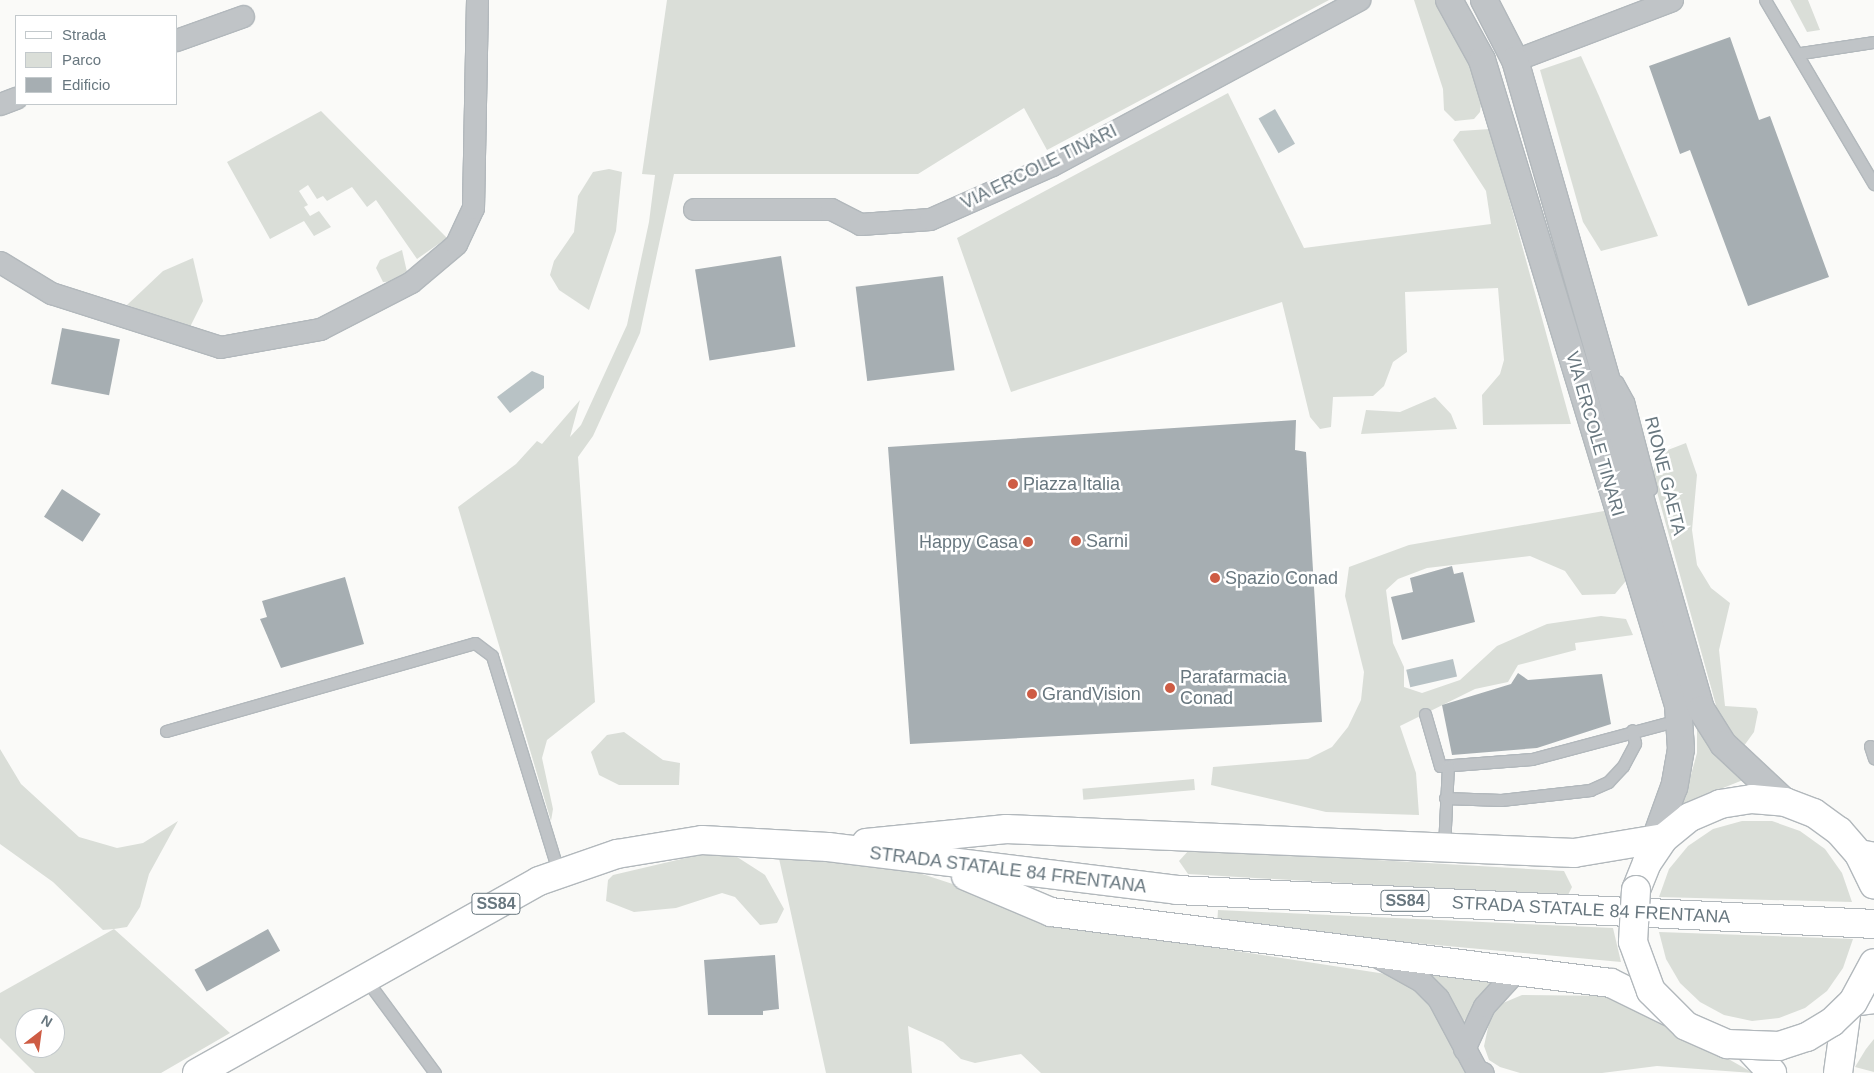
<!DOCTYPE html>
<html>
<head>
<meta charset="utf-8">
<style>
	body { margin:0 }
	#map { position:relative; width:1874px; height:1073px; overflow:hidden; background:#fafaf8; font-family:Arial,sans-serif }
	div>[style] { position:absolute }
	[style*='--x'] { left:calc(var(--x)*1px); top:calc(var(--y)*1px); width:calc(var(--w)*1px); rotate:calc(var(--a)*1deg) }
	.green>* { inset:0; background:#daded8; transform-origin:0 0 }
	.water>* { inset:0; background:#b8c2c5; transform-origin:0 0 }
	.building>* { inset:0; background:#a6aeb2; transform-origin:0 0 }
	.roads { filter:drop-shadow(1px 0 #b2b8bc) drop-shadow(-1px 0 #b2b8bc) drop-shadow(0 1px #b2b8bc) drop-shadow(0 -1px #b2b8bc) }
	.service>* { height:11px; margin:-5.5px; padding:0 5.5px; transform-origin:5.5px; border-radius:5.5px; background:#c0c4c7 }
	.minor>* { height:21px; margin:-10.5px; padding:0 10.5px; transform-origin:10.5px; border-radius:10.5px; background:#c0c4c7 }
	.tertiary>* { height:26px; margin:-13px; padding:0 13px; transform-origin:13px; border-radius:13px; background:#c0c4c7 }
	.secondary>* { height:28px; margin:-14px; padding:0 14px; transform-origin:14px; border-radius:14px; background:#fff }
	.primary>* { height:28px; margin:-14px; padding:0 14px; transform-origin:14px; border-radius:14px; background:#fff }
	.bridges { filter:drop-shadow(1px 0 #b2b8bc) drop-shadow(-1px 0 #b2b8bc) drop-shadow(0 1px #b2b8bc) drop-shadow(0 -1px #b2b8bc) }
	.secondary-bridge>* { height:28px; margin:-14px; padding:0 14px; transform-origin:14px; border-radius:14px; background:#fff }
	.dots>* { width:14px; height:14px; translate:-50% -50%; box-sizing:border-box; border:2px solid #fff; border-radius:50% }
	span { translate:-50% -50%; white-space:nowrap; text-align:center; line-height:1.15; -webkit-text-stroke:5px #fff; paint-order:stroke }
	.shield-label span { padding:1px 4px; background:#fff; border:1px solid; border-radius:4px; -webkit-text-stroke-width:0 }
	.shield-label { font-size:16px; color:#68777f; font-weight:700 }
	.street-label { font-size:18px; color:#68777f }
	.poi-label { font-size:18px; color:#68777f }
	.left { translate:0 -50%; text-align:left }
	.right { translate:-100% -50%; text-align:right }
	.legend { position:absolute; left:15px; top:15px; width:162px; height:90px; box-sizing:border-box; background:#fff; border:1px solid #c3c9cc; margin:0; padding:6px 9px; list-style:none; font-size:15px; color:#68777f }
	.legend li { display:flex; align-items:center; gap:10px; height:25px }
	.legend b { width:25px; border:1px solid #c3c9cc }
	.north { position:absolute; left:15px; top:1008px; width:50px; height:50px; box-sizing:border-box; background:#fff; border:1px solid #c3c9cc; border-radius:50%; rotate:30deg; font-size:14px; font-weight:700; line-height:20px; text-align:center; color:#68777f }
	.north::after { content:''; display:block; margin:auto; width:18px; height:22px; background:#ce5c44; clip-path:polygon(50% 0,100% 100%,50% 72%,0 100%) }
</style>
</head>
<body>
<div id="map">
	<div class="green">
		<div style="clip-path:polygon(667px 0,1329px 0,1047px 150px,1024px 108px,918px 174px,674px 174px,640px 333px,593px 436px,578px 457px,595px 702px,547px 740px,542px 758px,553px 809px,551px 821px,458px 507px,516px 464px,537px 441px,542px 444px,580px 400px,570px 437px,581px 425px,627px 325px,649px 222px,655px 175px,642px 174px)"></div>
		<div style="clip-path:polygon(1414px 0,1442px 0,1473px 64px,1482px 95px,1480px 112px,1474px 119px,1455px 121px,1444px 110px,1443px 89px)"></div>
		<div style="clip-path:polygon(1790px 0,1808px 0,1820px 30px,1807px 32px)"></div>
		<div style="clip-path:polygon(1581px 56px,1599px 96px,1658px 236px,1601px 251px,1583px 222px,1540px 70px)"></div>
		<div style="clip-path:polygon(1228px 93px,1304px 248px,1491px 224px,1486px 191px,1453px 140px,1460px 131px,1490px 129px,1571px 424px,1483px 425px,1482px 395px,1500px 374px,1504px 360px,1498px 288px,1405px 292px,1407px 352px,1393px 362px,1384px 386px,1373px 396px,1333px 397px,1331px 427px,1320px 429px,1310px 417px,1282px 302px,1011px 392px,957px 238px)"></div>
		<div style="clip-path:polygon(321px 111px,447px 238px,417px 259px,376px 200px,367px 207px,352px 187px,327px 201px,323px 196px,317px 199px,308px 185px,299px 191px,308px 205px,304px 207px,310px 216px,319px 211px,331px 227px,314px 236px,304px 221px,270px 239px,227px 162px)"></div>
		<div style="clip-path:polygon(609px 169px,622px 172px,616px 231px,589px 310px,559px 290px,550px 275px,554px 261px,574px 232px,578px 196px,593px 172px)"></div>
		<div style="clip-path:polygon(402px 250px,407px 272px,402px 281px,383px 282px,376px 268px,380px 260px)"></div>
		<div style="clip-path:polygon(193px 258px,203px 301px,189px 329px,127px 305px,163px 271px)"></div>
		<div style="clip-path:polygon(1435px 397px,1451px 414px,1457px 429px,1361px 434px,1366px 410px,1400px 412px)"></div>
		<div style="clip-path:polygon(1686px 443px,1697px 475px,1692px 530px,1697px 565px,1711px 588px,1730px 603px,1719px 650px,1725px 706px,1756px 708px,1758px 712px,1754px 732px,1741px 750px,1729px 738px,1717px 709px,1652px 474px,1660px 453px)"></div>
		<div style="clip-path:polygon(1604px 511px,1625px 569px,1625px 582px,1615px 594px,1582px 595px,1565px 571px,1530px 556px,1427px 568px,1398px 579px,1386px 590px,1393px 643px,1404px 667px,1404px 687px,1422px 693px,1460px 680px,1497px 646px,1547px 624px,1601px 616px,1626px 619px,1633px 635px,1575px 643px,1576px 650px,1518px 665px,1508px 682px,1475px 689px,1400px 726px,1416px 773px,1419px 815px,1326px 812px,1211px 785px,1213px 767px,1308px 759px,1332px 747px,1348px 727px,1361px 700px,1364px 672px,1345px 596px,1349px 567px,1409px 545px)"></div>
		<div style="clip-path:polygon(1697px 720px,1743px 780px,1683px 804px,1697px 753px)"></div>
		<div style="clip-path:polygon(624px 732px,663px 760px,680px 763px,679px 785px,619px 785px,599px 775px,591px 752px,607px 735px)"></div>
		<div style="clip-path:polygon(evenodd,0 749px,21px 784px,79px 837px,117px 848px,143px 843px,178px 821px,149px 874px,140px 907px,127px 927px,114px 929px,230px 1033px,161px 1073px,35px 1073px,0 1038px,0 993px,114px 929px,103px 930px,53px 882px,0 844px,0 749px,25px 1018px,55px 1018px,55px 1048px,25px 1048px,25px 1018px)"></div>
		<div style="left:1194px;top:779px;width:11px;height:112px;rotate:85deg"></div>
		<div style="clip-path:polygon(1742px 821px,1772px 821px,1800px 831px,1825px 849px,1842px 873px,1852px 902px,1659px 897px,1669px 869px,1688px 846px,1713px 829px)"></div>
		<div style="clip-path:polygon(1190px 849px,1564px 871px,1572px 887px,1568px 895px,1547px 895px,1188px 874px,1179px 861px)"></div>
		<div style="clip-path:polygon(707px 853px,734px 855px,765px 875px,784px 909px,777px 923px,760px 925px,735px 897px,722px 893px,676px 908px,634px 912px,606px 901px,608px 880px,613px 875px)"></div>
		<div style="clip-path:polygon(778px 854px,901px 867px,1086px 928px,1399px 976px,1419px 986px,1471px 1073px,1041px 1073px,1021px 1054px,975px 1063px,961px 1059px,943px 1042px,908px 1026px,912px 1073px,826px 1073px)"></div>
		<div style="clip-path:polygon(1218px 910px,1613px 928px,1621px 962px,1217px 925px)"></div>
		<div style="clip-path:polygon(1659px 932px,1853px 939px,1843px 968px,1827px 991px,1805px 1008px,1779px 1018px,1752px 1021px,1724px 1015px,1700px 1002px,1680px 983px,1666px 959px)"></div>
		<div style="clip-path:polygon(1425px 972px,1500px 973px,1464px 1021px)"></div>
		<div style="clip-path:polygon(1522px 995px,1618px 996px,1753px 1073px,1657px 1066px,1602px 1073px,1520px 1073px,1500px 1067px,1489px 1060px,1484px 1046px,1491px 1014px,1503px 1003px)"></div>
		<div style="clip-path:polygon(1874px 1039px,1874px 1072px,1855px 1067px,1866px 1049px)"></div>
	</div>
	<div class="water">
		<div style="left:1275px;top:109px;width:40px;height:19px;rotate:60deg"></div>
		<div style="clip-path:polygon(532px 371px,544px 376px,544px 388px,510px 413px,497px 397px)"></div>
		<div style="left:1453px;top:659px;width:18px;height:48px;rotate:77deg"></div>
	</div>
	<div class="building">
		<div style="clip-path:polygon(1730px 37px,1759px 120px,1770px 116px,1829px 277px,1748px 306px,1690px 150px,1680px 154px,1649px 66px)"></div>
		<div style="left:781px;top:256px;width:92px;height:87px;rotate:81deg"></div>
		<div style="left:943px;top:276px;width:95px;height:88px;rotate:83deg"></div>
		<div style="left:62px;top:328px;width:59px;height:57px;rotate:11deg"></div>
		<div style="clip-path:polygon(1296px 420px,1295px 450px,1306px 452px,1322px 722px,910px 744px,888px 447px)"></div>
		<div style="left:62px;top:489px;width:46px;height:33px;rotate:33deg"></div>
		<div style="clip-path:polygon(1452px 566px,1454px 574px,1463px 572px,1475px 622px,1402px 640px,1391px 597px,1413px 592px,1410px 578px)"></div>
		<div style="clip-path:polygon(345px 577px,364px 644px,281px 668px,260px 619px,267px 617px,262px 601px)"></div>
		<div style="clip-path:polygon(1518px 673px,1528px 680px,1602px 674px,1611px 724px,1537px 748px,1452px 755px,1442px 705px,1511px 684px)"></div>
		<div style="left:268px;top:929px;width:25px;height:84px;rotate:61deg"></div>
		<div style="clip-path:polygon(775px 955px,779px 1009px,763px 1011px,763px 1015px,708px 1015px,704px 960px)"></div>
	</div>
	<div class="roads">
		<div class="service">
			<div style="--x:1765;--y:0;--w:214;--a:59.4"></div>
			<div style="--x:1801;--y:53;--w:74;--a:-8.6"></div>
			<div style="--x:1617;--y:381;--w:23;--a:61"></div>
			<div style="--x:1628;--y:401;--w:91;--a:75.4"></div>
			<div style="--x:1425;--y:714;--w:54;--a:73.9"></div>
			<div style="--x:1440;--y:766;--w:92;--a:-4.4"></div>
			<div style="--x:1532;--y:759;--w:152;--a:-14.9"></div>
			<div style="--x:166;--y:731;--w:321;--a:-15.9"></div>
			<div style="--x:475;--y:643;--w:21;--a:37"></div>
			<div style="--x:492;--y:656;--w:228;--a:72.9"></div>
			<div style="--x:1870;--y:746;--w:13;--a:72"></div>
			<div style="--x:1445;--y:798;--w:56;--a:2"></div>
			<div style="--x:1501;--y:800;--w:90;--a:-6.4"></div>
			<div style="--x:1590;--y:790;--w:20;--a:-24"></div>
			<div style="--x:1608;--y:782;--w:22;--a:-47"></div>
			<div style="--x:1623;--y:766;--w:26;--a:-62"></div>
			<div style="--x:1635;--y:743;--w:13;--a:-103"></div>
			<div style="--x:1444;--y:847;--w:81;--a:-87.2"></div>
			<div style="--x:365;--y:978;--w:118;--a:53.6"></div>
		</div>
		<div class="minor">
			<div style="--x:176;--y:40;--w:71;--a:-19.7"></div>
			<div style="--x:1515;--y:60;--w:168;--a:-20.9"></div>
			<div style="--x:0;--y:104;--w:17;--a:-21"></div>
			<div style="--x:694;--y:209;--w:137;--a:0"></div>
			<div style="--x:831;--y:209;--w:33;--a:27"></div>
			<div style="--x:860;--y:224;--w:70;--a:-4.1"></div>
			<div style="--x:930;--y:219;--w:133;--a:-23.9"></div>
			<div style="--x:1052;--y:165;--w:349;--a:-28.3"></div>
			<div style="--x:0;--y:262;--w:60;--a:31.3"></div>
			<div style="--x:51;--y:293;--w:177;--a:17.7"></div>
			<div style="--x:220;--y:347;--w:102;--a:-10.2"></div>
			<div style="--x:320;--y:329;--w:102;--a:-27.3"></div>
			<div style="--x:411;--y:282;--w:59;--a:-40.2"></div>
			<div style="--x:456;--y:244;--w:40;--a:-65"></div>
			<div style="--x:473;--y:208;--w:208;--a:-88.9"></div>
			<div style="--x:1378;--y:957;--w:49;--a:29.2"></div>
			<div style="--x:1421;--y:981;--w:24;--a:45"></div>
			<div style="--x:1438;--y:998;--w:83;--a:61.9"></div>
			<div style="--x:1477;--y:1071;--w:6;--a:18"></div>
			<div style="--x:1464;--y:1049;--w:47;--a:-65.1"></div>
			<div style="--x:1484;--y:1006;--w:47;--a:-47.6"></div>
		</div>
		<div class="tertiary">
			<div style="--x:1449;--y:0;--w:68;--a:61.2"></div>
			<div style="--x:1482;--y:60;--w:674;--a:73.1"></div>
			<div style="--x:1678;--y:705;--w:44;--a:86.1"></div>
			<div style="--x:1681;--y:749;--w:39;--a:100"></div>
			<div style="--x:1674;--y:787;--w:73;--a:109.9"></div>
			<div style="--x:1484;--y:0;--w:68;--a:62.7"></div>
			<div style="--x:1515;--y:60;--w:675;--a:74.01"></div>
			<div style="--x:1701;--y:709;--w:41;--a:57.8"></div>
			<div style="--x:1723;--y:744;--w:85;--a:43.1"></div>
		</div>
		<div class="secondary">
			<div style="--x:1636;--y:890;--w:29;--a:-68"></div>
			<div style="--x:1647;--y:863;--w:30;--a:-56"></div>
			<div style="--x:1664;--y:838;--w:33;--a:-39"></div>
			<div style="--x:1690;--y:817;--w:33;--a:-23"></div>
			<div style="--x:1720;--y:804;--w:32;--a:-9"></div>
			<div style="--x:1752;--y:799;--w:33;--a:5"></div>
			<div style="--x:1785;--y:802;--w:31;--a:21"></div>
			<div style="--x:1814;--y:813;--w:31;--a:36"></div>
			<div style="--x:1839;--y:831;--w:30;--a:49"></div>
			<div style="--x:1859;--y:854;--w:34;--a:64"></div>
			<div style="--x:1749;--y:1048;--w:34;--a:47"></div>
			<div style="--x:1838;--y:1073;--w:66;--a:-82.1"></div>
		</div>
		<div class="primary">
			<div style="--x:866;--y:843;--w:141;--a:-5.7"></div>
			<div style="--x:1006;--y:829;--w:569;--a:2.42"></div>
			<div style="--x:1574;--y:853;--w:91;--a:-9.5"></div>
			<div style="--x:1859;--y:854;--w:15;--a:11"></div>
			<div style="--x:966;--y:876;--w:92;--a:23"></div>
			<div style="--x:1051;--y:912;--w:564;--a:7.23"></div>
			<div style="--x:1611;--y:983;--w:64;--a:26.2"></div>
			<div style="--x:1853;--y:1002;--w:21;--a:-8"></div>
			<div style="--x:197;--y:1073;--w:392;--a:-29.3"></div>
			<div style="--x:539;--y:881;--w:83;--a:-19.1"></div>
			<div style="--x:617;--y:854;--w:86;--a:-9.4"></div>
			<div style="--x:702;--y:840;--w:126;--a:3.2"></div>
			<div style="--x:828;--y:847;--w:352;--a:7"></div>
			<div style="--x:1177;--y:890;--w:698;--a:2.79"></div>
		</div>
	</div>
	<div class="bridges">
		<div class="secondary-bridge">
			<div style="--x:1636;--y:890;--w:52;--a:93.3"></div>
			<div style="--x:1633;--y:942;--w:52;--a:69.8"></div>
			<div style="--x:1651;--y:991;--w:49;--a:45"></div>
			<div style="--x:1686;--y:1026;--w:45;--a:23.7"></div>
			<div style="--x:1727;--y:1044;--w:52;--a:2.2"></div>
			<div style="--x:1779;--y:1046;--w:29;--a:-18"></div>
			<div style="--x:1807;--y:1037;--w:29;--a:-31"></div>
			<div style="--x:1832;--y:1022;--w:29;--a:-44"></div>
			<div style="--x:1853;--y:1002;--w:44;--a:-61.7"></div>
		</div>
	</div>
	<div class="dots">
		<div style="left:1013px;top:484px;background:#ce5c44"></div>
		<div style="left:1076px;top:541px;background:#ce5c44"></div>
		<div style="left:1028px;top:542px;background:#ce5c44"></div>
		<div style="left:1215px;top:578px;background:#ce5c44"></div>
		<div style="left:1170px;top:688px;background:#ce5c44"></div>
		<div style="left:1032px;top:694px;background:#ce5c44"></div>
	</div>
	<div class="shield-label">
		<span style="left:1405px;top:901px">SS84</span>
		<span style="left:496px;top:904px">SS84</span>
	</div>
	<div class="street-label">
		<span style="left:1039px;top:167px;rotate:-26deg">VIA ERCOLE TINARI</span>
		<span style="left:1595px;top:434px;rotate:74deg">VIA ERCOLE TINARI</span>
		<span style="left:1665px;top:476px;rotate:76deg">RIONE GAETA</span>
		<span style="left:1008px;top:870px;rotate:7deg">STRADA STATALE 84 FRENTANA</span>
		<span style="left:1591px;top:910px;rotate:3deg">STRADA STATALE 84 FRENTANA</span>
	</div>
	<div class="poi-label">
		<span class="left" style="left:1023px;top:484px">Piazza Italia</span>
		<span class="left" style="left:1086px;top:541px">Sarni</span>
		<span class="right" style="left:1018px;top:542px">Happy Casa</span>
		<span class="left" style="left:1225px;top:578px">Spazio Conad</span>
		<span class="left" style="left:1180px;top:688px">Parafarmacia<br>Conad</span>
		<span class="left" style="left:1042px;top:694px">GrandVision</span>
	</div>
	<ul class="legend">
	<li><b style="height:6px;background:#fff"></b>Strada</li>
	<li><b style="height:14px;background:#daded8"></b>Parco</li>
	<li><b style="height:14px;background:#a6aeb2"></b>Edificio</li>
	</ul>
	<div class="north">N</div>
</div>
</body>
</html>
